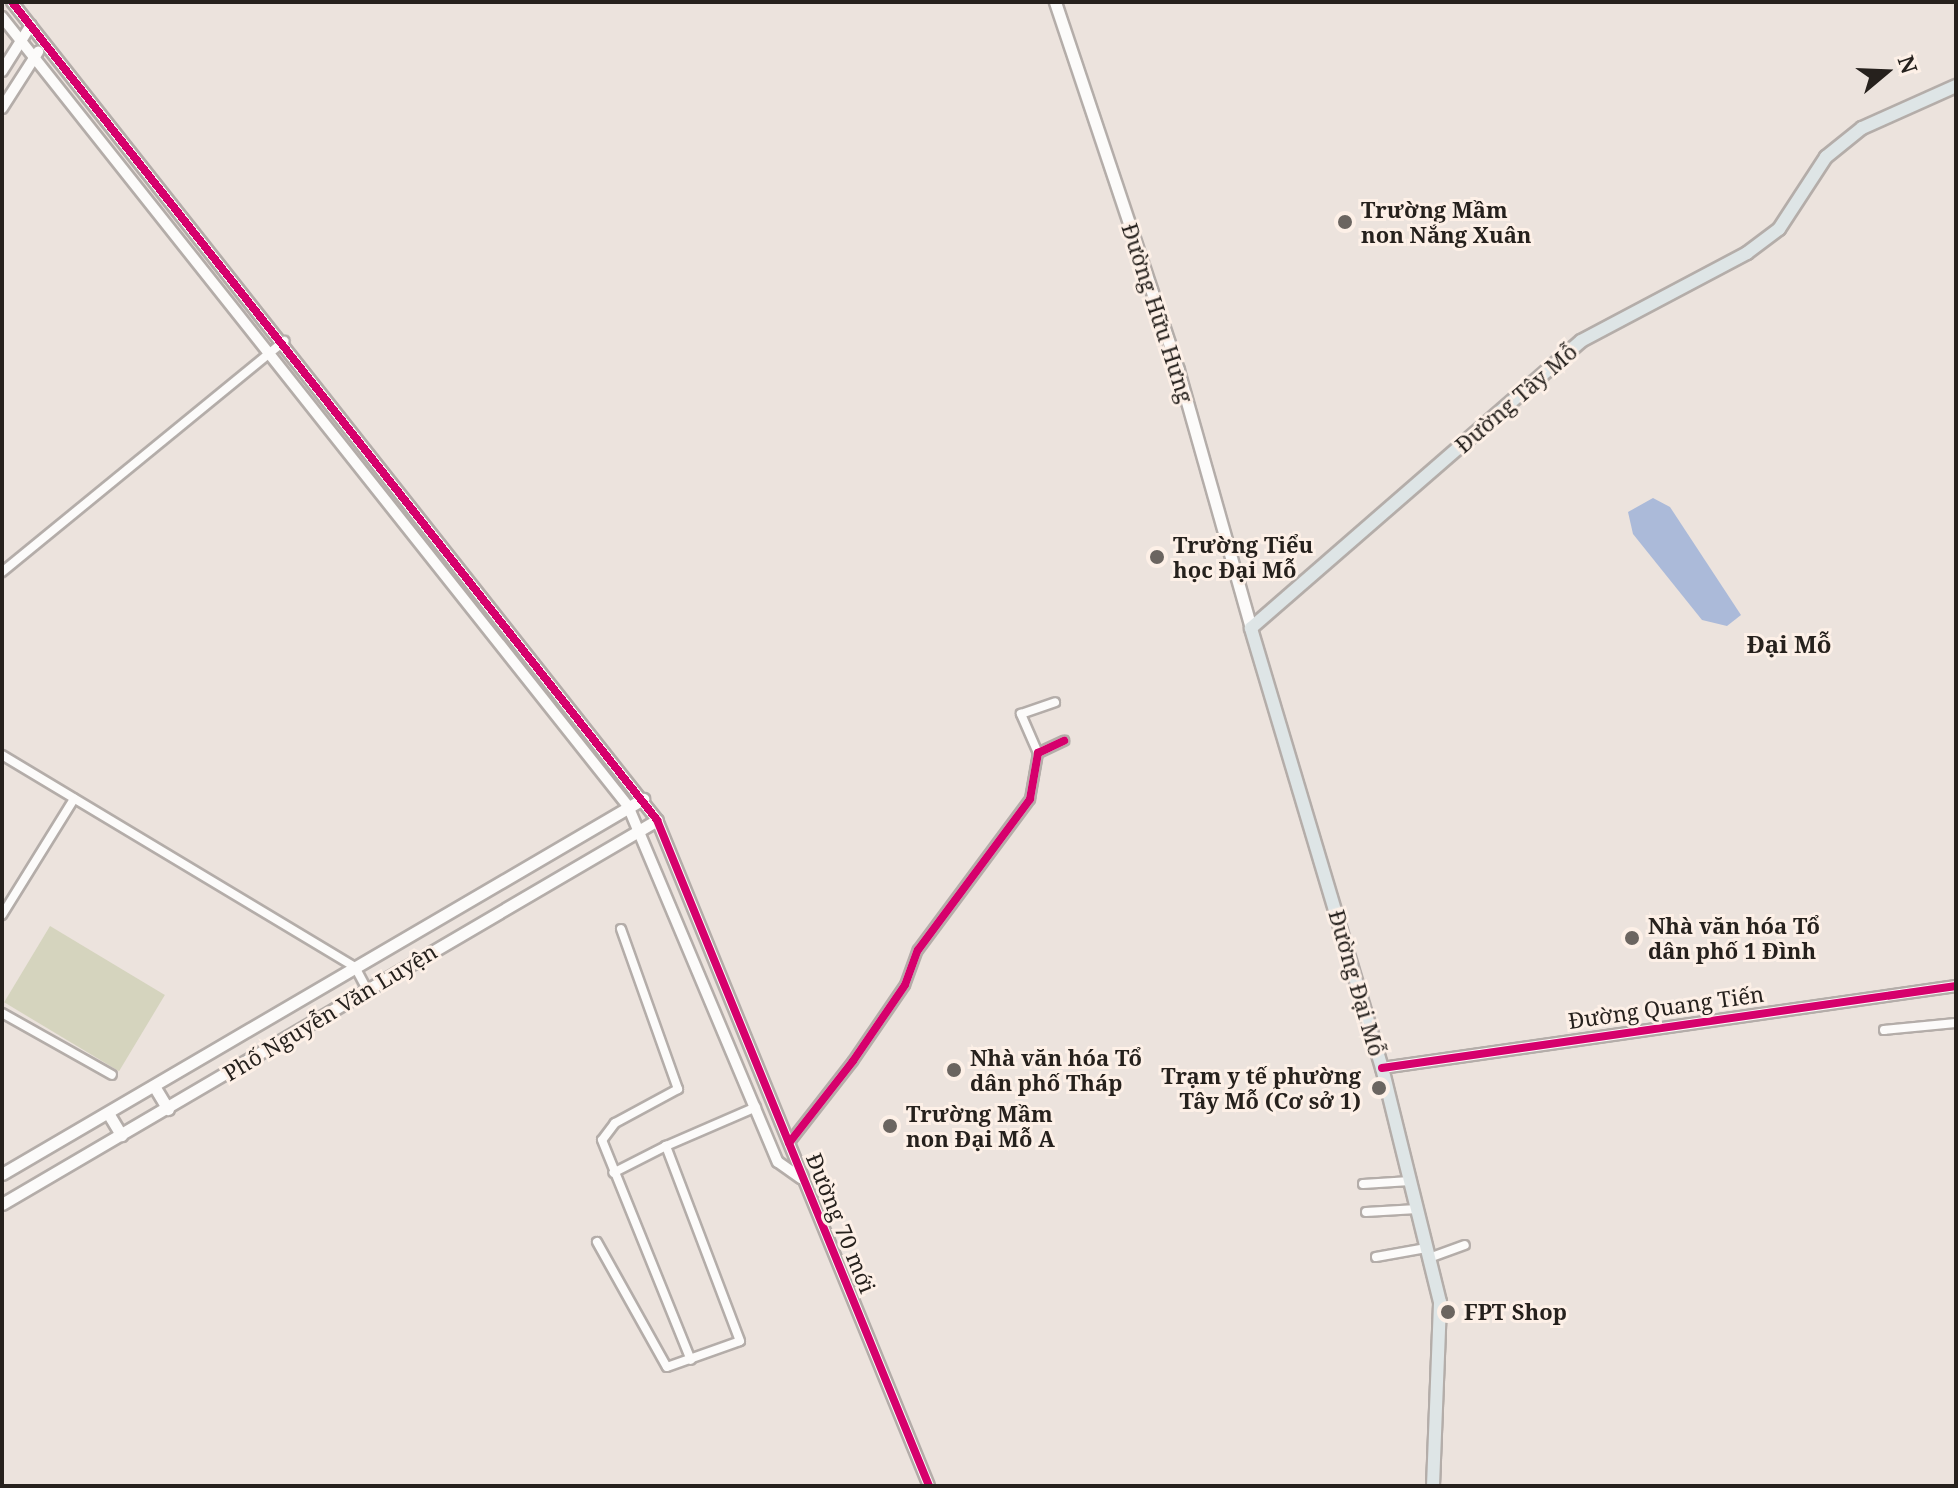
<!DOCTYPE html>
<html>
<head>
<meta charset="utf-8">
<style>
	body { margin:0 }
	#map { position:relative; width:1958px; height:1488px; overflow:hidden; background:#ece3dd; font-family:"Noto Serif",serif }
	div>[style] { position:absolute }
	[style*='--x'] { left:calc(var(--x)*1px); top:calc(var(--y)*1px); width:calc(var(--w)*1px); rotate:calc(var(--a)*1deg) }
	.green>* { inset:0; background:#d5d4be; transform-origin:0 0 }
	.water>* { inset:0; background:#abbad9 }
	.roads { filter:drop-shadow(2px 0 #b4ada9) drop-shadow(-2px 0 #b4ada9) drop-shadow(0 2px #b4ada9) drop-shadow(0 -2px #b4ada9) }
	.minor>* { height:8px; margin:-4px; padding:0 4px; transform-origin:4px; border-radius:4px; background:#fcfbfa }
	.tertiary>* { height:10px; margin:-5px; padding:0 5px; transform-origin:5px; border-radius:5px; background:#fcfbfa }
	.secondary>* { height:11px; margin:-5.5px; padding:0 5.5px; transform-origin:5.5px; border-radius:5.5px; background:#fcfbfa }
	.primary>* { height:12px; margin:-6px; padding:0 6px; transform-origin:6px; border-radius:6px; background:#dee5e6 }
	.cycleway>* { height:8px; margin:-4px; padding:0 4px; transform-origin:4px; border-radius:4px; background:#d6006c }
	.dots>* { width:22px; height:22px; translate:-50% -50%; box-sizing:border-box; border:4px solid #fdf0e7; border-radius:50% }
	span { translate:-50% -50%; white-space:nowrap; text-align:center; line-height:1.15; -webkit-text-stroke:6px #fdf0e7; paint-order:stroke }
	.poi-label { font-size:22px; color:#26211d; font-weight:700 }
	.left { translate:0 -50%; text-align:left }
	.right { translate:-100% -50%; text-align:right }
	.street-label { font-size:22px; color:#26211d }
	.neighbourhood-label { font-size:24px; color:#26211d; font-weight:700 }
	.frame { position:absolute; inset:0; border:4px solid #26211d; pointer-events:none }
	.north { position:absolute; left:1846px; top:32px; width:80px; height:80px; -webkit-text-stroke:6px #fdf0e7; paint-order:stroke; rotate:71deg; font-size:22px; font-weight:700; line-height:32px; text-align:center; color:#26211d }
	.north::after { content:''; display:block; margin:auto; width:28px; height:36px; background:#26211d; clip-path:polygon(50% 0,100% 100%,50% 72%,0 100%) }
</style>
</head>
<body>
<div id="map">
	<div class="green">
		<div style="left:50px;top:926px;width:134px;height:89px;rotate:31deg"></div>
	</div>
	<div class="water">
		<div style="clip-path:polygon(1653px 498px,1670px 507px,1741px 615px,1727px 626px,1702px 620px,1633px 534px,1628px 512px)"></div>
	</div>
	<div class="roads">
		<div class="minor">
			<div style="--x:2;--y:572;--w:365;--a:-39.3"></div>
			<div style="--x:1038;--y:753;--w:43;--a:-113.6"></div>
			<div style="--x:1021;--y:714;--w:36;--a:-19"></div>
			<div style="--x:2;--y:755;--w:412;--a:31"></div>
			<div style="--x:355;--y:967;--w:26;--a:62"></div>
			<div style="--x:2;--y:915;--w:137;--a:-58.2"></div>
			<div style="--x:621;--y:929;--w:170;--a:70.4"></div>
			<div style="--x:678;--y:1089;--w:72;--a:151.6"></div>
			<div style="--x:615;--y:1123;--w:21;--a:127"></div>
			<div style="--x:602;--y:1140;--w:237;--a:68"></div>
			<div style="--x:2;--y:1013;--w:126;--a:29.4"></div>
			<div style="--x:1884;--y:1030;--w:72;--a:-5.6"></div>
			<div style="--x:789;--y:1143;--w:104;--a:-52"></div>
			<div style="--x:853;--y:1061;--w:92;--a:-55.6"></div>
			<div style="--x:905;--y:985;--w:37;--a:-70"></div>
			<div style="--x:918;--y:950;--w:188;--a:-53.4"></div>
			<div style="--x:1030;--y:799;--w:47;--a:-80.1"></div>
			<div style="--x:1038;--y:753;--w:29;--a:-25"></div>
			<div style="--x:666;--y:1146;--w:98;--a:-23.4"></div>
			<div style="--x:1363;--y:1184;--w:47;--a:-3.7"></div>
			<div style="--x:1366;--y:1212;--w:51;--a:-3.4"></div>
			<div style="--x:597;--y:1242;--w:143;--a:60.8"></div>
			<div style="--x:667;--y:1367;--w:77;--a:-19.6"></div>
			<div style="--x:740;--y:1341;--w:209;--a:-110.8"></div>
			<div style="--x:666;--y:1146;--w:59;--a:153"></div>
			<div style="--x:1376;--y:1257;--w:51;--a:-10.2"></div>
			<div style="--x:1429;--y:1258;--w:38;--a:-20"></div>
		</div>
		<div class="tertiary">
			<div style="--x:12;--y:2;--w:1042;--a:51.74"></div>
			<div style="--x:657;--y:820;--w:719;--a:67.78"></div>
			<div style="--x:2;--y:17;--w:1007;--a:51.57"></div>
			<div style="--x:628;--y:806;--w:386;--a:67.2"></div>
			<div style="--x:778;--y:1162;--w:28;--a:35"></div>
			<div style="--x:2;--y:71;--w:54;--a:-57.8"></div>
			<div style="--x:2;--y:108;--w:67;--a:-57.3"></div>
			<div style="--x:1382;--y:1068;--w:580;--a:-8.13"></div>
		</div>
		<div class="secondary">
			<div style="--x:1055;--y:2;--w:388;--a:71.5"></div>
			<div style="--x:1178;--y:370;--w:268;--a:74.2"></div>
			<div style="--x:154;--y:1086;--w:27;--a:59"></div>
			<div style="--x:108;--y:1113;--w:26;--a:59"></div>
			<div style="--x:2;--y:1174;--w:743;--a:-30.33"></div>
			<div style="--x:2;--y:1204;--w:759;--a:-30.38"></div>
		</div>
		<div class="primary">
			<div style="--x:1433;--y:1486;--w:184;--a:-87.8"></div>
			<div style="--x:1440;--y:1302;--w:241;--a:-103.9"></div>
			<div style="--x:1382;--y:1068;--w:459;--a:-106.6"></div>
			<div style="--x:1251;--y:628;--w:437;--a:-41"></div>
			<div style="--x:1581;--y:341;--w:188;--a:-27.9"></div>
			<div style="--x:1747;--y:253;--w:40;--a:-37"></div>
			<div style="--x:1779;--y:229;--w:86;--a:-56.9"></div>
			<div style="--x:1826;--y:157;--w:46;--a:-38.9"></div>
			<div style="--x:1862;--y:128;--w:103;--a:-24.1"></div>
		</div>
	</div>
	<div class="cycleway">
		<div style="--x:12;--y:2;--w:1042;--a:51.74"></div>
		<div style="--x:657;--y:820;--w:719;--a:67.78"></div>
		<div style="--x:1382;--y:1068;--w:580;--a:-8.13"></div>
		<div style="--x:789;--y:1143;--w:104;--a:-52"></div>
		<div style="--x:853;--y:1061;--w:92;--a:-55.6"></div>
		<div style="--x:905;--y:985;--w:37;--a:-70"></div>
		<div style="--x:918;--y:950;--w:188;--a:-53.4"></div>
		<div style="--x:1030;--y:799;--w:47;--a:-80.1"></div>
		<div style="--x:1038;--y:753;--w:29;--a:-25"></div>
	</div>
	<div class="dots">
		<div style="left:1345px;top:222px;background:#6b6560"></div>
		<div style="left:1157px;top:557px;background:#6b6560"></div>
		<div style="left:1632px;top:938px;background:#6b6560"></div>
		<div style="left:954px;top:1070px;background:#6b6560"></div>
		<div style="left:1379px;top:1088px;background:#6b6560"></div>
		<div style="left:890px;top:1126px;background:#6b6560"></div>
		<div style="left:1448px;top:1312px;background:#6b6560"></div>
	</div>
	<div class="poi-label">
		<span class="left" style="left:1361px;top:222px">Trường Mầm<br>non Nắng Xuân</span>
		<span class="left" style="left:1173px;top:557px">Trường Tiểu<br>học Đại Mỗ</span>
		<span class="left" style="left:1648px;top:938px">Nhà văn hóa Tổ<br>dân phố 1 Đình</span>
		<span class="left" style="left:970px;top:1070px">Nhà văn hóa Tổ<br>dân phố Tháp</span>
		<span class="right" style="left:1361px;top:1088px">Trạm y tế phường<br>Tây Mỗ (Cơ sở 1)</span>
		<span class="left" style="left:906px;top:1126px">Trường Mầm<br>non Đại Mỗ A</span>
		<span class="left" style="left:1464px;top:1312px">FPT Shop</span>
	</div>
	<div class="street-label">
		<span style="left:1158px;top:313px;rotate:72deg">Đường Hữu Hưng</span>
		<span style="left:1516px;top:398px;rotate:-41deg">Đường Tây Mỗ</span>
		<span style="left:1357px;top:983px;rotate:74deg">Đường Đại Mỗ</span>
		<span style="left:1666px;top:1007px;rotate:-8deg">Đường Quang Tiến</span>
		<span style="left:330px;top:1012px;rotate:-31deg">Phố Nguyễn Văn Luyện</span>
		<span style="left:841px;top:1223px;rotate:68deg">Đường 70 mới</span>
	</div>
	<div class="neighbourhood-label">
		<span style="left:1789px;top:644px">Đại Mỗ</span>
	</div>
	<div class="frame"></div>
	<div class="north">N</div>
</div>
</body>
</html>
